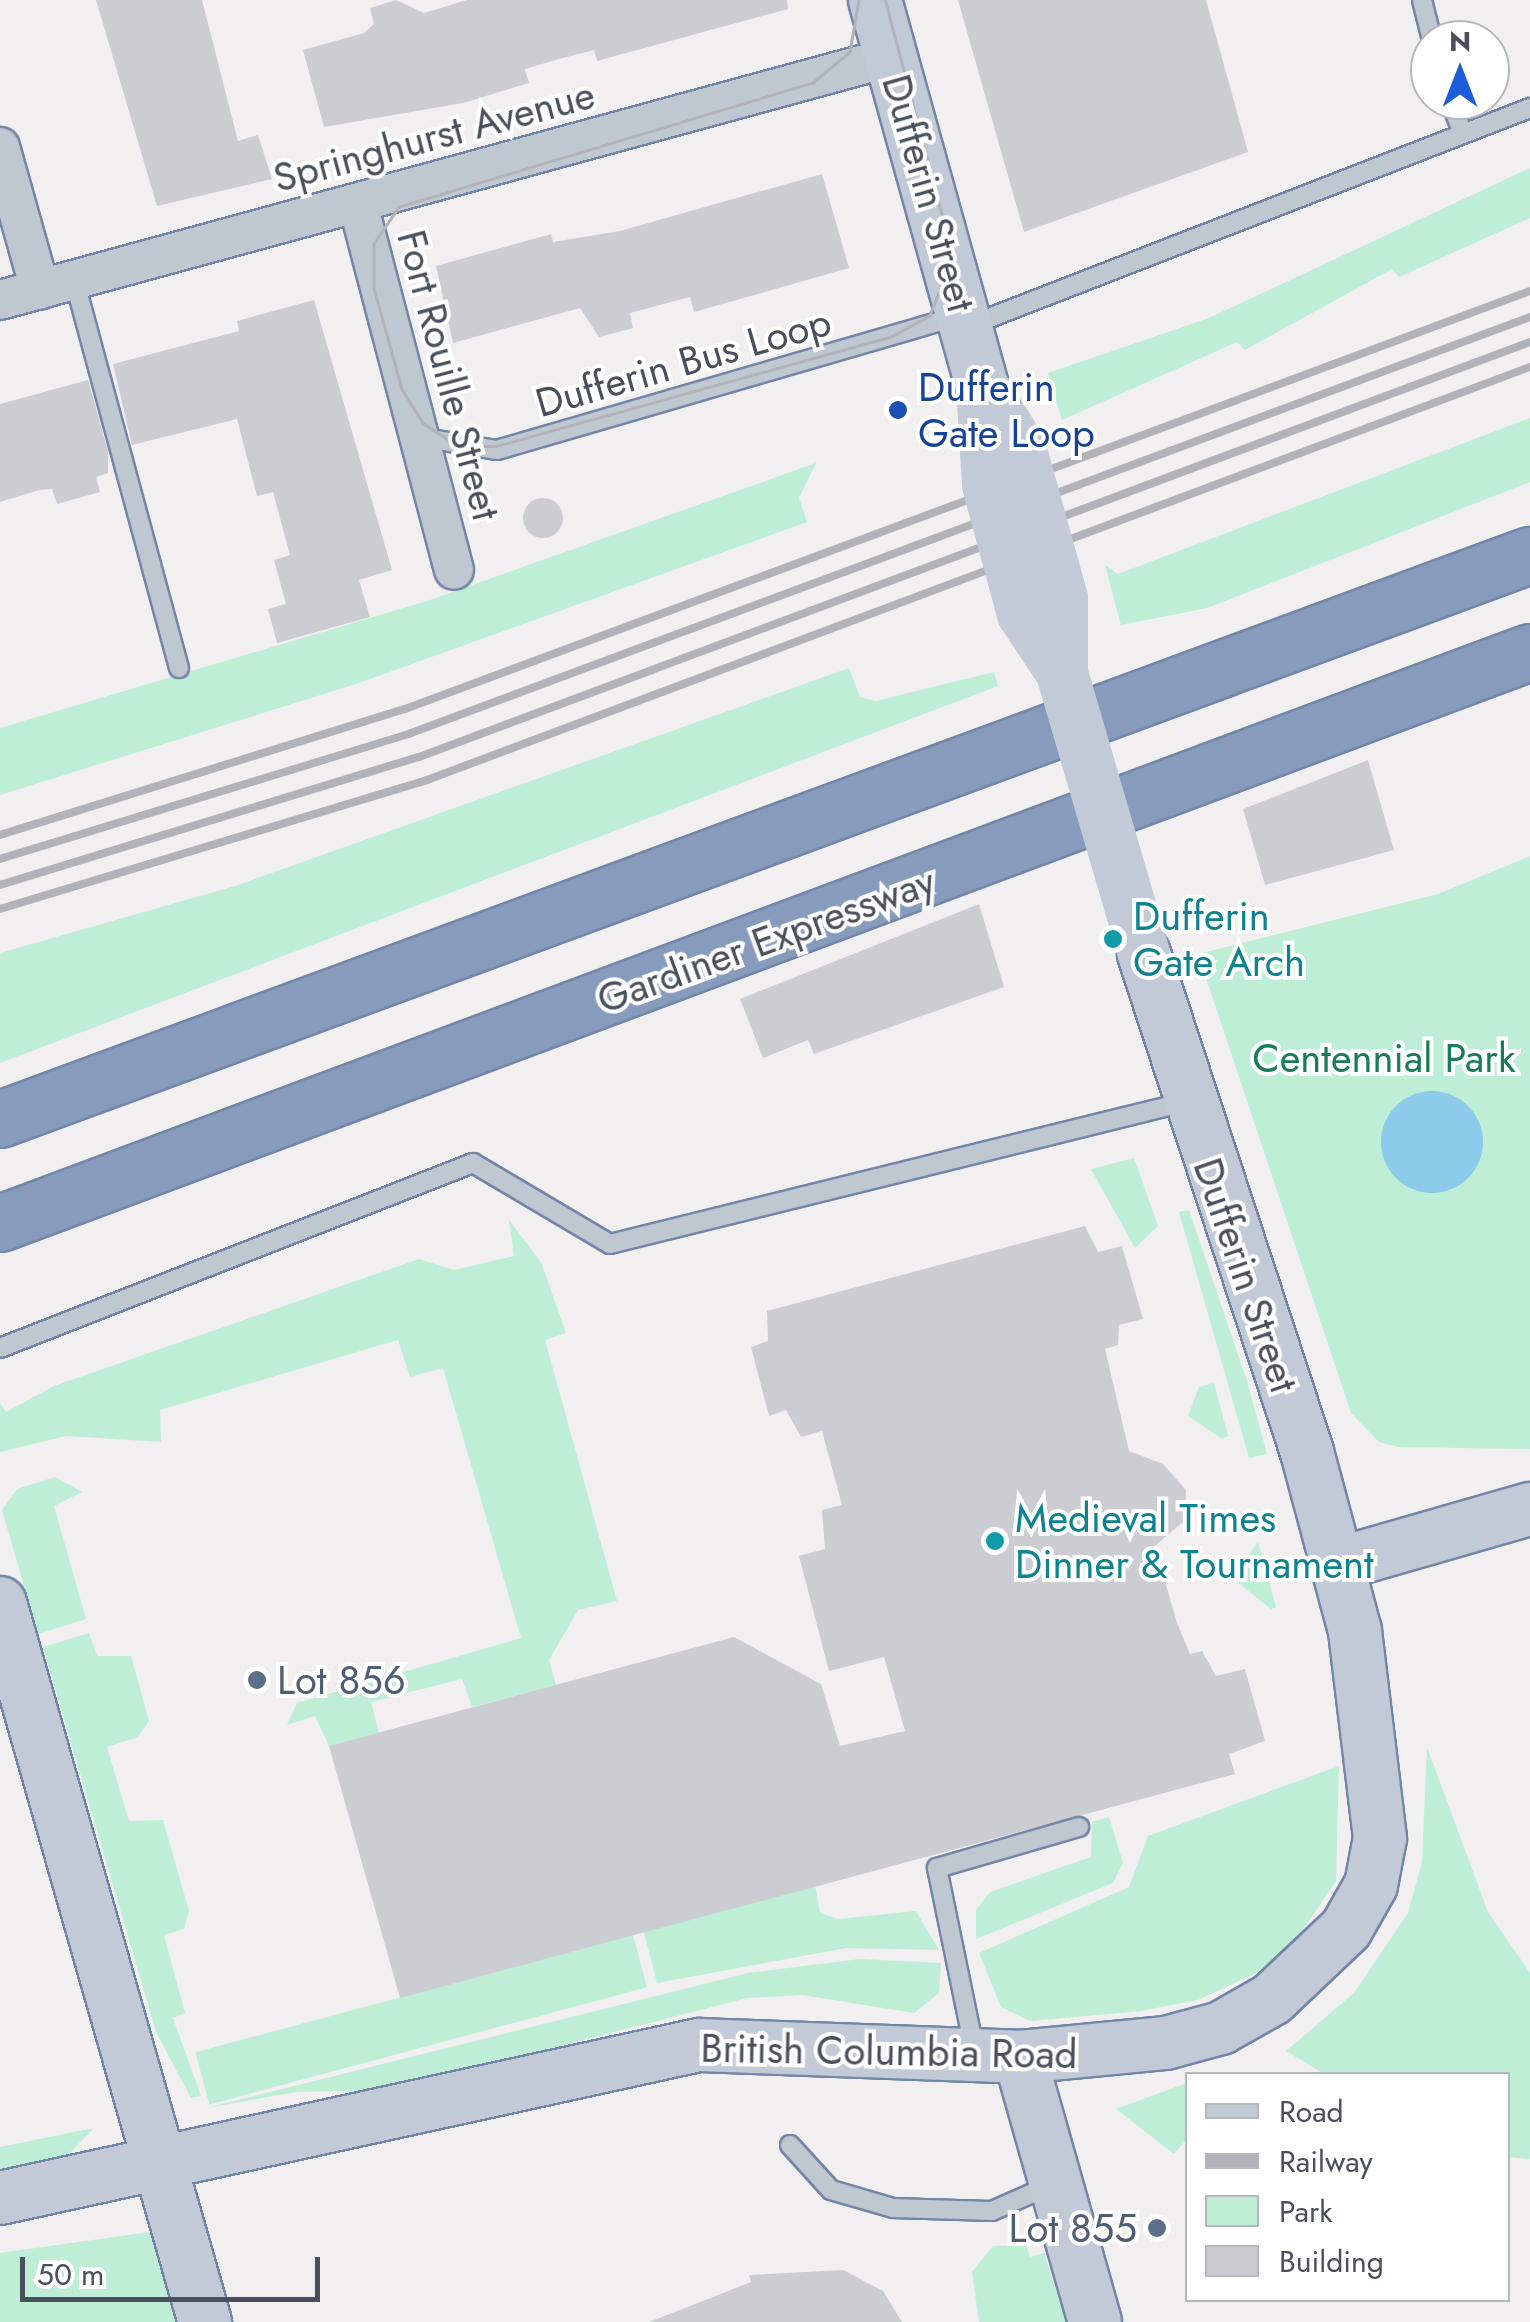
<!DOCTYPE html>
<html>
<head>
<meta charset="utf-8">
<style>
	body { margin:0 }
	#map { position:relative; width:1530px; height:2322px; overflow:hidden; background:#f1efef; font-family:Jost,sans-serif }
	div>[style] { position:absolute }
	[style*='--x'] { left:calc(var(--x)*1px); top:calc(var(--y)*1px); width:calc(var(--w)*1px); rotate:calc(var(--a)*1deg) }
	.green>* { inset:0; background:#beeed6; transform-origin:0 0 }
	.water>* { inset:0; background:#8cccea }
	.round { border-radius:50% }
	.building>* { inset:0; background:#cccdd3 }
	.roads { filter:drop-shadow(2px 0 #7386a8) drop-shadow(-2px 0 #7386a8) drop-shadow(0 2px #7386a8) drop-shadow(0 -2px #7386a8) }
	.lane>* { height:18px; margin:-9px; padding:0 9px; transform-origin:9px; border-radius:9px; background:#bfc7d0 }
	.street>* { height:38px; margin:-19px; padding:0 19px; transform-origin:19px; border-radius:19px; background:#bfc7d0 }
	.secondary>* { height:52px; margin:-26px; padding:0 26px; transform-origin:26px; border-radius:26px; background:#c2cad7 }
	.highway>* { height:55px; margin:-27.5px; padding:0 27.5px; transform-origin:27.5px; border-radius:27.5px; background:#879bbd }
	.tram>* { height:2.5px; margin:-1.25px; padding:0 1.25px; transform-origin:1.25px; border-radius:1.25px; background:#b1b3b9 }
	.rail>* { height:8px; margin:-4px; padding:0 4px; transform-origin:4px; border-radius:4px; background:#b1b3b9 }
	.secondary-bridge>* { height:52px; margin:-26px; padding:0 26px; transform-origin:26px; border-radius:26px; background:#c2cad7 }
	.dots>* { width:28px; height:28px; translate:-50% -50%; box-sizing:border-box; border:5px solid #fff; border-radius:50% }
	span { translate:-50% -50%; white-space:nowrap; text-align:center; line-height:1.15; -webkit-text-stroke:8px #fff; paint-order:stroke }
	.street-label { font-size:40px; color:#47505c }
	.transit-label { font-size:40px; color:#164399 }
	.left { translate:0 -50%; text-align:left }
	.culture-label { font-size:40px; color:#0d838f }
	.park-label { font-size:40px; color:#197c55 }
	.service-label { font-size:40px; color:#4e5e75 }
	.right { translate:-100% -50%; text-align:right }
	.legend { position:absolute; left:1185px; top:2072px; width:325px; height:230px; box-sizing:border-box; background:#fff; border:2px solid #b5b9be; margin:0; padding:12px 18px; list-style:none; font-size:30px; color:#47505c }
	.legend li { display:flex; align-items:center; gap:20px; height:50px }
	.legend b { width:50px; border:2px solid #b5b9be }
	.north { position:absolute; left:1410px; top:20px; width:100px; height:100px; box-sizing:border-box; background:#fff; border:2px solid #b5b9be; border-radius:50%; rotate:0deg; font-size:28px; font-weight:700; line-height:40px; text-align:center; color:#47505c }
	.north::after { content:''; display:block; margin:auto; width:35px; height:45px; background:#1d5cdd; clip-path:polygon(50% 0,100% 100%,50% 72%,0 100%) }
	.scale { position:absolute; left:20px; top:2257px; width:300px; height:45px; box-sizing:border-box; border:5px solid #47505c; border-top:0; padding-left:12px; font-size:30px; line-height:35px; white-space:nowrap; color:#47505c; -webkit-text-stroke:8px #fff; paint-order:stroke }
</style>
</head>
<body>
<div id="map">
	<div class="green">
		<div style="clip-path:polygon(1530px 168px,1530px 218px,1399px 277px,1392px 269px,1245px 350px,1237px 342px,1062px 420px,1048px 373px,1209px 318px)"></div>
		<div style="clip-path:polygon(1530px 418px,1530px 482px,1207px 608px,1121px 625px,1105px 565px,1118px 574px)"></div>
		<div style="clip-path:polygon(816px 463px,799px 498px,807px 522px,356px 684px,0 795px,0 728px,430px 600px)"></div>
		<div style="clip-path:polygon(849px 668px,860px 697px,876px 701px,994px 672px,998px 686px,0 1063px,0 953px,235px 886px)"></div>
		<div style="clip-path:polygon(1530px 856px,1530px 1449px,1398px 1447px,1379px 1442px,1351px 1413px,1198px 954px,1438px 894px)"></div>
		<div style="clip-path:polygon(1134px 1158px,1158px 1226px,1135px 1248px,1091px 1169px)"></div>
		<div style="clip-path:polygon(1189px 1210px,1247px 1381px,1267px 1454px,1249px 1458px,1179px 1212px)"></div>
		<div style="clip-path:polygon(509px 1220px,541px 1262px,566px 1333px,545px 1340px,617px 1601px,578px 1610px,549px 1660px,556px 1685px,472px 1707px,462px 1679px,371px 1702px,379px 1733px,329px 1746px,315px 1716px,287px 1725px,297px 1703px,521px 1638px,443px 1368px,410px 1377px,398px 1340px,160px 1410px,161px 1442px,66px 1436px,0 1452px,0 1403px,6px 1412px,54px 1386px,419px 1259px,454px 1270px,514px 1256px)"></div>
		<div style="clip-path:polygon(1214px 1383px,1228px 1436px,1222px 1439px,1188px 1416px,1199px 1387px)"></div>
		<div style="clip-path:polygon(55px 1477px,82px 1492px,54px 1506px,86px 1619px,38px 1634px,2px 1510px,17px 1489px)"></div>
		<div style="clip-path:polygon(1258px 1542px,1276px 1607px,1271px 1609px,1232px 1578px)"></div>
		<div style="clip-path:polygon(89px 1633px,97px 1656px,131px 1656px,149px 1721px,138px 1737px,107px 1747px,129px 1821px,163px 1820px,189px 1911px,184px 1929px,164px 1935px,185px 2013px,173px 2018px,201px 2096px,191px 2098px,156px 2032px,43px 1647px)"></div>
		<div style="clip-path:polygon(1427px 1747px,1488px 1912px,1530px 1973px,1530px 2159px,1508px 2157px,1508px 2074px,1324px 2074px,1286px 2051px,1354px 1993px,1408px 1913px,1422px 1862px)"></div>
		<div style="clip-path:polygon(1339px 1766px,1336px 1881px,1292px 1946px,1254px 1974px,1198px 2000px,1141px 2011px,1030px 2021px,1001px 2007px,979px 1953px,1129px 1887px,1148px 1836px)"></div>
		<div style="clip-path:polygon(1109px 1817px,1123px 1863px,1113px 1883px,976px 1939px,976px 1910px,990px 1892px,1091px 1857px,1092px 1822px)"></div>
		<div style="clip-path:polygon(815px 1884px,820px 1913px,838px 1919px,916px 1911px,939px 1950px,846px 1948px,657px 1983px,644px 1932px)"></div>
		<div style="left:633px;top:1935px;width:54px;height:453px;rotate:75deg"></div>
		<div style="clip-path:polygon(860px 1959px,941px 1963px,939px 1993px,914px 2013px,803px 1995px,747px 1998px,389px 2090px,297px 2092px,206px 2108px,748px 1973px)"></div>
		<div style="clip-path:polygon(1187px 2083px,1187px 2139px,1174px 2154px,1116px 2109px)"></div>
		<div style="clip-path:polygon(94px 2128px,63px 2160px,0 2170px,0 2147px)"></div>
		<div style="clip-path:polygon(157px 2231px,186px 2322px,0 2322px,0 2253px)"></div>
		<div style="clip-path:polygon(1026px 2245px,1030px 2257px,1044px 2253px,1066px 2322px,979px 2322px,972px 2272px,993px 2246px)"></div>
	</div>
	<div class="water">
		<div class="round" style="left:1381px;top:1091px;width:102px;height:102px"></div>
	</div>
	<div class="building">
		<div style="clip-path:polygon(96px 0,202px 0,238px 141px,258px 135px,272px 179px,157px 206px)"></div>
		<div style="clip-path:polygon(396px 0,424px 13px,467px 0,787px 0,788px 9px,597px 61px,594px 50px,559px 59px,525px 69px,529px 83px,463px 103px,324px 127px,303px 50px,364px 33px,374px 24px,370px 8px)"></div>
		<div style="clip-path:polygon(958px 0,1206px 0,1248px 152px,1024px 232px)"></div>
		<div style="clip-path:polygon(822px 174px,849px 268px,694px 312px,690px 297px,630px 313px,633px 328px,599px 337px,580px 308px,453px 343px,436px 266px,551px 234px,553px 242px,620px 231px)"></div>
		<div style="clip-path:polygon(314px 300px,392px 570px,359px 580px,370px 617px,277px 643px,268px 609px,286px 604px,274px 560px,290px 555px,273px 492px,257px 496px,237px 419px,132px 445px,113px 364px,239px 331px,237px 321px)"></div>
		<div style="clip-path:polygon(88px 380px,108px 451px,108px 473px,96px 477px,100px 492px,57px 504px,52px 489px,39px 490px,0 502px,0 404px)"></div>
		<div class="round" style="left:523px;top:498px;width:40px;height:40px"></div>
		<div style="clip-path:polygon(1368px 760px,1394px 850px,1265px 885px,1243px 809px)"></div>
		<div style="clip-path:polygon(979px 904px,1004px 987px,814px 1054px,808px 1040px,763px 1058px,740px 999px)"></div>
		<div style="clip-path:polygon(1085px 1226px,1098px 1252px,1122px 1246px,1143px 1319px,1119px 1325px,1118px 1345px,1105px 1349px,1129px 1451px,1163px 1464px,1186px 1490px,1185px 1520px,1155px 1546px,1177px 1623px,1190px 1654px,1202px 1651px,1216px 1676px,1245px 1669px,1265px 1741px,1229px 1754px,1235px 1774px,400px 1998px,329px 1746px,734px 1637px,821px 1684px,840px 1746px,905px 1731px,884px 1657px,829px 1671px,799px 1556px,825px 1549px,822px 1510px,842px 1505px,822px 1431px,801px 1437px,786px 1410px,769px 1416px,751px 1347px,768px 1341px,767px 1311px)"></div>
		<div style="clip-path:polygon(843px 2270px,883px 2291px,902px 2322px,649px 2322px,751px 2282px,749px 2275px)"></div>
	</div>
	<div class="roads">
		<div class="lane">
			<div style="--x:1422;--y:0;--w:41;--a:76"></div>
			<div style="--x:1450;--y:100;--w:36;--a:69"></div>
			<div style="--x:74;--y:279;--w:403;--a:74.9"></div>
			<div style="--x:971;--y:325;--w:600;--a:-21.22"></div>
			<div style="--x:420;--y:437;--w:78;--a:9.6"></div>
			<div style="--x:497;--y:450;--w:480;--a:-16.2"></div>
			<div style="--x:0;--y:1348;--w:508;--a:-21.36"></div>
			<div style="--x:473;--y:1163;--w:159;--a:30.6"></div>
			<div style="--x:610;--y:1244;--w:596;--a:-13.87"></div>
			<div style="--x:974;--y:2048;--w:184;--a:-101.6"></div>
			<div style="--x:937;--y:1868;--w:148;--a:-16.1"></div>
			<div style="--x:790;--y:2145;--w:61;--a:47.7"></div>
			<div style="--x:831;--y:2190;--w:65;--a:16.2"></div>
			<div style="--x:893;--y:2208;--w:99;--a:1.7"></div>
			<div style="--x:992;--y:2211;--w:67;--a:-23.9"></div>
		</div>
		<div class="street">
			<div style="--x:0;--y:147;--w:148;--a:74.3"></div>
			<div style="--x:358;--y:204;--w:378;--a:75.3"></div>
			<div style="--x:0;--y:300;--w:924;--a:-15.26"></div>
		</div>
		<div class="secondary">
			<div style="--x:875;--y:0;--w:401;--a:74.5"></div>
			<div style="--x:1338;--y:1564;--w:200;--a:-16"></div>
			<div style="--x:0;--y:1603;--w:748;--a:74.09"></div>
			<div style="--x:1020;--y:2057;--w:275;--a:74.2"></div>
			<div style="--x:0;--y:2198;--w:716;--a:-12.35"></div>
			<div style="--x:699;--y:2045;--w:321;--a:2.1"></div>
			<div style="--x:1020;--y:2057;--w:147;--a:-5.5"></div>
			<div style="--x:1166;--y:2043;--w:57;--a:-15.3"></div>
			<div style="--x:1221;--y:2028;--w:59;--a:-29.6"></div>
			<div style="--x:1272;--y:1999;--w:102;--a:-43.4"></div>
			<div style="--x:1346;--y:1929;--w:51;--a:-60.4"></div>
			<div style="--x:1371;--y:1885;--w:48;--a:-79.2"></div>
			<div style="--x:1380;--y:1838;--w:209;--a:-96.9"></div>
			<div style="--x:1355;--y:1631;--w:185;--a:-105"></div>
			<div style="--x:1307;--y:1452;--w:524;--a:-108.12"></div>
		</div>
		<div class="highway">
			<div style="--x:0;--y:1119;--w:1631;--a:-20.24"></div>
			<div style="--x:0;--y:1223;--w:1633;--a:-20.47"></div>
		</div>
	</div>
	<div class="tram">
		<div style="--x:859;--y:0;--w:53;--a:99.8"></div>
		<div style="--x:850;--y:52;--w:48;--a:140"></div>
		<div style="--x:813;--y:83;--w:432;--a:163.3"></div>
		<div style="--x:399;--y:207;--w:45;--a:124"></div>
		<div style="--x:374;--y:244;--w:44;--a:90"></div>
		<div style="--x:374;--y:288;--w:105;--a:74.5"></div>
		<div style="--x:402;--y:389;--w:40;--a:58"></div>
		<div style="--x:423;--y:423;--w:44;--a:33"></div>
		<div style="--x:460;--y:447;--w:36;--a:-2"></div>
		<div style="--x:496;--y:446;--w:411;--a:-15.5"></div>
		<div style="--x:892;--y:336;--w:42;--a:-28.4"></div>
		<div style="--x:929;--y:316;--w:63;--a:-67.5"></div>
		<div style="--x:953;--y:258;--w:267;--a:-104.8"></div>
	</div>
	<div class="rail">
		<div style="--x:0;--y:835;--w:424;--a:-17.3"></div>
		<div style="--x:405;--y:709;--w:1200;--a:-20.38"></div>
		<div style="--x:0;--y:859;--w:430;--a:-17"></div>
		<div style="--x:411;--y:733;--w:1194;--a:-20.39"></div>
		<div style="--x:0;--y:885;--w:438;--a:-17"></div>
		<div style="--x:419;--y:757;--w:1186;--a:-20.48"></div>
		<div style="--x:0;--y:909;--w:446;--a:-16.8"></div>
		<div style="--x:427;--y:780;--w:1178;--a:-20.53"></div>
	</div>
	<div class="secondary-bridge">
		<div style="--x:982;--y:386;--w:72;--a:58.1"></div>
		<div style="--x:1020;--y:447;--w:157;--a:74.5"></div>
		<div style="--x:1062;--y:598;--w:75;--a:90"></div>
		<div style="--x:1062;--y:673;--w:293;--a:73.7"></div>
		<div style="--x:982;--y:386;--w:99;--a:86.5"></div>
		<div style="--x:988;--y:485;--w:134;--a:74.8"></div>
		<div style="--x:1023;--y:614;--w:71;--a:56.5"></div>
	</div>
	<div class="dots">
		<div style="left:898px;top:410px;background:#1a4fb4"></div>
		<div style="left:1113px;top:939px;background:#0f9aa8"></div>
		<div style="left:995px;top:1541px;background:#0f9aa8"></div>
		<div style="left:257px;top:1680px;background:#5c6f8a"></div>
		<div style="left:1157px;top:2228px;background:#5c6f8a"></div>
	</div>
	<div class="street-label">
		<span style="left:434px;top:136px;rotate:-15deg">Springhurst Avenue</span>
		<span style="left:929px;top:193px;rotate:74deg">Dufferin Street</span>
		<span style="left:683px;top:362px;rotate:-16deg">Dufferin Bus Loop</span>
		<span style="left:449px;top:375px;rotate:75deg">Fort Rouille Street</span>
		<span style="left:766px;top:940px;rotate:-20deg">Gardiner Expressway</span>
		<span style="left:1246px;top:1275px;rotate:71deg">Dufferin Street</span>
		<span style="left:889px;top:2051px;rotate:1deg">British Columbia Road</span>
	</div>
	<div class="transit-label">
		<span class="left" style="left:918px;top:410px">Dufferin<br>Gate Loop</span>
	</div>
	<div class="culture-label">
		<span class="left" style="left:1133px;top:939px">Dufferin<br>Gate Arch</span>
		<span class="left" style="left:1015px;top:1541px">Medieval Times<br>Dinner &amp; Tournament</span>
	</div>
	<div class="park-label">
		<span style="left:1384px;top:1058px">Centennial Park</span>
	</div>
	<div class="service-label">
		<span class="left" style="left:277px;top:1680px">Lot 856</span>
		<span class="right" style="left:1137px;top:2228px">Lot 855</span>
	</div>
	<ul class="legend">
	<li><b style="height:12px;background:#c2cad7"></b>Road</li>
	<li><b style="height:12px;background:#b1b3b9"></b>Railway</li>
	<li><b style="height:28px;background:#beeed6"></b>Park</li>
	<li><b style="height:28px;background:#cccdd3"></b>Building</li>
	</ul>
	<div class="north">N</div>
	<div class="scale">50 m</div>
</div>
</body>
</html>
